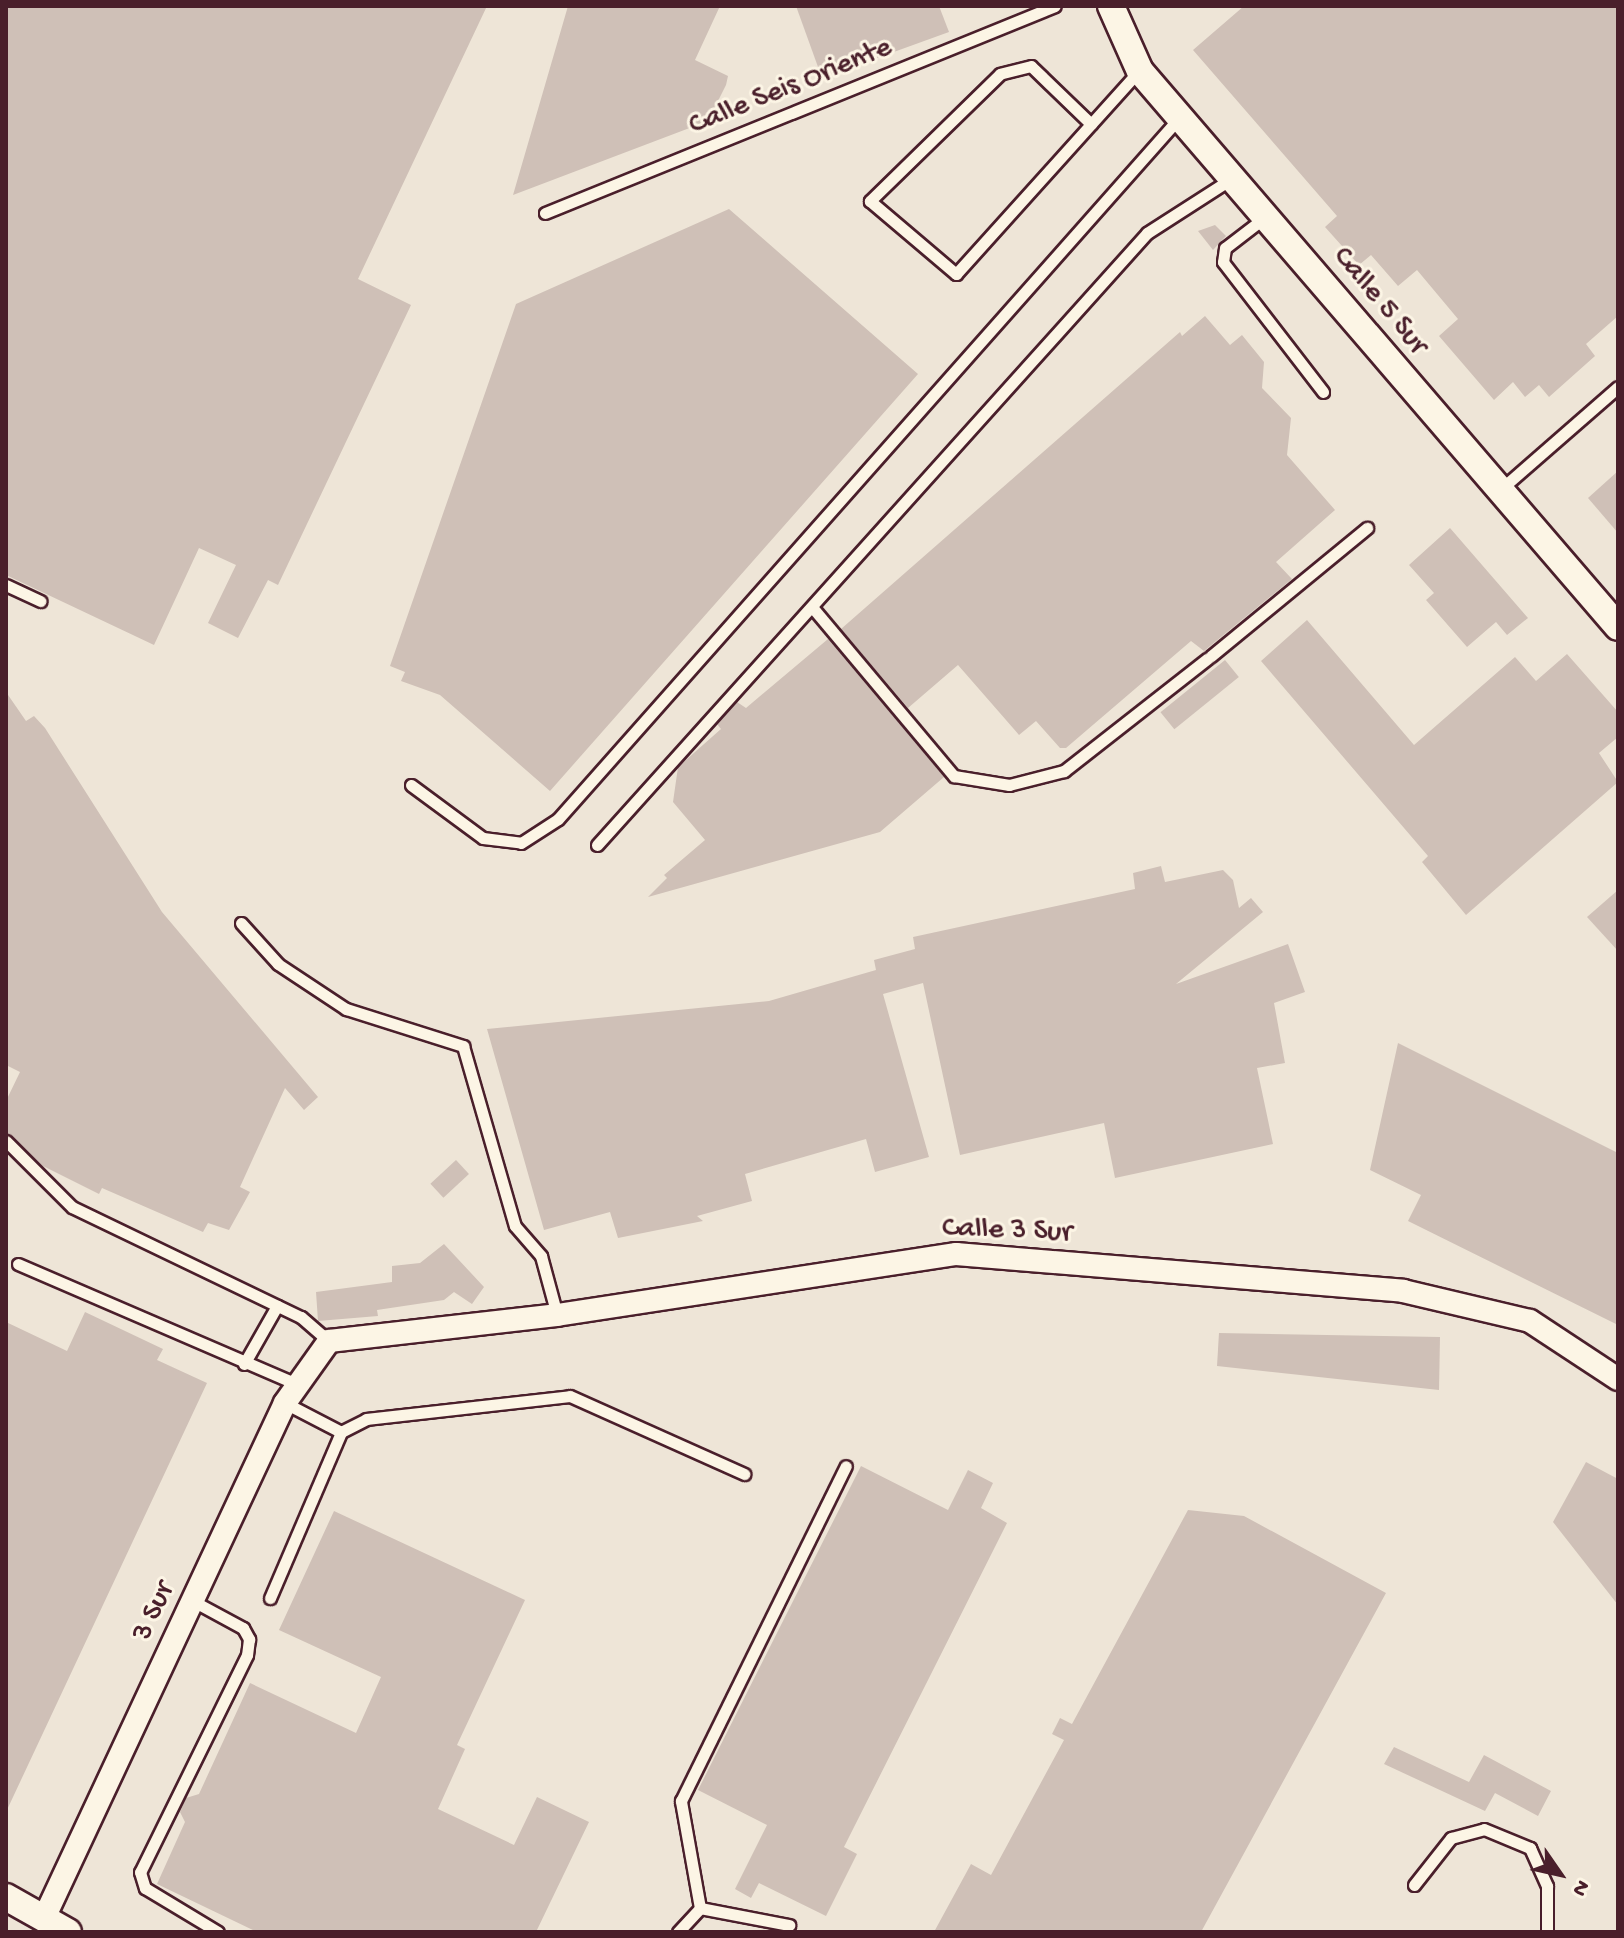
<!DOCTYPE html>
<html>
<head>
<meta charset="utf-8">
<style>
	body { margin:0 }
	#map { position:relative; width:1624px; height:1938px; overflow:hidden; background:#fcf5e5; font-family:"Gochi Hand",sans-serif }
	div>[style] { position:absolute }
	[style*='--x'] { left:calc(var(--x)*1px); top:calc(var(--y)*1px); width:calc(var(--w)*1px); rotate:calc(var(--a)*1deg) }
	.built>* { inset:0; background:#eee5d7; transform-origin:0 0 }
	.building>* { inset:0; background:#cfc0b7; transform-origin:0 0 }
	.roads { filter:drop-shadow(2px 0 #4a1f2b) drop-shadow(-2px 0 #4a1f2b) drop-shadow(0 2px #4a1f2b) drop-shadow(0 -2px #4a1f2b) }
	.service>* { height:11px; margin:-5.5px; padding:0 5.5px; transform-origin:5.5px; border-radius:5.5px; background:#fcf5e5 }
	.minor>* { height:22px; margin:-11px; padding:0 11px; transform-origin:11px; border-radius:11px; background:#fcf5e5 }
	.tertiary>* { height:26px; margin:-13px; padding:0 13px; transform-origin:13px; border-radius:13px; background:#fcf5e5 }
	span { translate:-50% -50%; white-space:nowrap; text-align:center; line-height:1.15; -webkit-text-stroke:6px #fcf5e5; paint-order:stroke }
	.street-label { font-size:30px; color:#4a1f2b }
	.frame { position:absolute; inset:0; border:8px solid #4a1f2b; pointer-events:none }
	.north { position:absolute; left:1520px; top:1834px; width:80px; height:80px; -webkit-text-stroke:6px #fcf5e5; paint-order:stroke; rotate:124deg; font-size:22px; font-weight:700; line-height:32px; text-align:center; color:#4a1f2b }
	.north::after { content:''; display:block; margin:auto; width:28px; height:36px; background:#4a1f2b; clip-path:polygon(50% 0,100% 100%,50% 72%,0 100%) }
</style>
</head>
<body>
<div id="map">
	<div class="built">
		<div style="left:6px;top:6px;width:1612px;height:1926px"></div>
	</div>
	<div class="building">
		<div style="clip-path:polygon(6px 6px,487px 6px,358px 279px,411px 305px,278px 585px,268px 580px,238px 638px,208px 623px,236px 565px,199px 548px,154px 645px,6px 575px)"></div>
		<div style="clip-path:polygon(568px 6px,720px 6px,695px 60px,728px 76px,726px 85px,708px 121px,513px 195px)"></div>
		<div style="clip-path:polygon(796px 6px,939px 6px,949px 32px,822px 78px)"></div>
		<div style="clip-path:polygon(1244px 6px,1618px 6px,1618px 316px,1586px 344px,1595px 356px,1549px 397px,1539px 385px,1525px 397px,1513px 382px,1494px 400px,1439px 336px,1458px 319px,1417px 270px,1398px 286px,1371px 255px,1359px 265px,1325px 227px,1337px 216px,1193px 50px)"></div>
		<div style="clip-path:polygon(729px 209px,918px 374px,550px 791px,440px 695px,401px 681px,405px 672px,390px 666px,516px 304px)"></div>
		<div style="clip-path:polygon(1215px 225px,1226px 236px,1213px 250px,1198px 231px)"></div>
		<div style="clip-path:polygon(1205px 316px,1230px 345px,1242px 335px,1264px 362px,1262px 388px,1291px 418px,1287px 455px,1335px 510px,1276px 562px,1292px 579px,1204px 651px,1191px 641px,1066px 748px,1060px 748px,1036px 721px,1019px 735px,958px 665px,908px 708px,841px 629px,1180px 332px,1182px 336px)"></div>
		<div style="clip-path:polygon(1618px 471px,1618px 533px,1588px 498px)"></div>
		<div style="clip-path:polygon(1450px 528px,1528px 618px,1507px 635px,1496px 622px,1467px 647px,1426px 600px,1434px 593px,1409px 565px)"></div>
		<div style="clip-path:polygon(1307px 620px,1414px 745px,1515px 657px,1536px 681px,1567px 654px,1618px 712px,1618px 737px,1599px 753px,1618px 782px,1466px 915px,1422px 862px,1428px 856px,1261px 661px)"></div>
		<div style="clip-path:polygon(828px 639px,944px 777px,880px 832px,648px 897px,667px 878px,664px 875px,705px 840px,673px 802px,678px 767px,721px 729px,717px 724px,737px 702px,746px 708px)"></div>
		<div style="left:1225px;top:660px;width:22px;height:83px;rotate:51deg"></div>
		<div style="clip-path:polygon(6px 692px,26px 721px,34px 716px,45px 728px,162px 912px,318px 1097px,304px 1110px,285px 1088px,240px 1187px,250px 1192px,229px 1230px,208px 1223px,203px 1232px,102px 1188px,99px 1194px,43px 1166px,6px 1133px,6px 1101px,20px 1072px,6px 1065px)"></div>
		<div style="clip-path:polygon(1161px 866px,1165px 882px,1223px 870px,1233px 880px,1239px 908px,1251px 898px,1263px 912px,1176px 984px,1288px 944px,1305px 992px,1274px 1003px,1285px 1063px,1257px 1068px,1273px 1144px,1115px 1178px,1104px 1123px,960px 1155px,923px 983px,883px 994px,929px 1157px,875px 1172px,866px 1139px,745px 1174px,752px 1201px,697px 1216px,703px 1221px,618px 1238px,610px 1212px,544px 1230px,487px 1029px,769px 1001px,876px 970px,874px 960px,915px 949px,913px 937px,1135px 889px,1133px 873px)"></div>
		<div style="clip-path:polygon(1618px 890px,1618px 951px,1587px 917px)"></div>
		<div style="clip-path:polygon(1398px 1043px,1618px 1153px,1618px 1325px,1408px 1221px,1421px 1195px,1370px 1170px)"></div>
		<div style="left:456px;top:1160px;width:19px;height:35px;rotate:47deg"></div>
		<div style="clip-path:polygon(444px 1244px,484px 1287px,472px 1304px,454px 1292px,444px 1300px,377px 1310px,378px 1316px,318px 1321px,316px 1292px,392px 1282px,392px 1266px,420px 1263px)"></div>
		<div style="clip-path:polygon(85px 1312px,163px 1349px,157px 1360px,207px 1383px,6px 1812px,6px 1322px,67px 1351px)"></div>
		<div style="clip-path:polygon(1219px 1333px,1440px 1337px,1439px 1390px,1217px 1366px)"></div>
		<div style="clip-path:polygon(1586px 1462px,1618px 1479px,1618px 1605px,1553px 1522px)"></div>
		<div style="clip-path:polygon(861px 1466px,948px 1510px,968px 1470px,993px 1483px,981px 1508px,1007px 1523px,844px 1847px,857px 1854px,826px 1916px,759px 1883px,751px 1898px,735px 1889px,767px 1825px,698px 1790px)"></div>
		<div style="clip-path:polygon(1188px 1510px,1244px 1516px,1386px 1593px,1201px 1932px,934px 1932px,971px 1864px,991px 1875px,1064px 1740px,1052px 1734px,1060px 1718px,1072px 1724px)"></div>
		<div style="clip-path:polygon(334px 1511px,525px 1600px,457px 1745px,465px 1749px,438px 1809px,514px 1845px,537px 1797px,589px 1822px,536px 1932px,257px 1932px,157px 1884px,185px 1822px,180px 1812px,186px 1798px,199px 1794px,250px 1683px,356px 1733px,381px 1677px,279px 1630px)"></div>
		<div style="clip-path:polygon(1394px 1747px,1469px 1782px,1484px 1755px,1551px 1791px,1538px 1816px,1495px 1793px,1485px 1811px,1384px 1764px)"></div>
	</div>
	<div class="roads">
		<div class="service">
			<div style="--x:1091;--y:124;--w:83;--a:-136"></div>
			<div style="--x:1031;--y:66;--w:32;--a:166"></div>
			<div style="--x:1000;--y:74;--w:182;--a:135.7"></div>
			<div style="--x:870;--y:201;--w:113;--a:40.3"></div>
			<div style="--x:956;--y:274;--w:273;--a:-48"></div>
			<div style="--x:545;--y:213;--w:550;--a:-22.09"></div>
			<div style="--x:1264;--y:218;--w:49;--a:142.4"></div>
			<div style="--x:1225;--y:248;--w:14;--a:98"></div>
			<div style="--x:1223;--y:262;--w:164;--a:52.4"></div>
			<div style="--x:1501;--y:489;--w:155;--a:-41.1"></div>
			<div style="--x:6;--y:585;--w:38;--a:25"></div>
			<div style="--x:812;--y:607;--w:221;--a:50"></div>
			<div style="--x:954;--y:776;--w:56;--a:9.3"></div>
			<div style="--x:1009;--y:785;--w:57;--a:-14.3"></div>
			<div style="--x:1064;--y:771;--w:182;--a:-38.1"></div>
			<div style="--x:1211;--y:656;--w:202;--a:-39.4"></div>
			<div style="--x:411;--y:785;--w:89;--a:36.4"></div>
			<div style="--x:483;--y:838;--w:38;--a:7"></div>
			<div style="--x:521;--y:843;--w:44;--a:-33"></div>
			<div style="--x:558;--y:819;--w:937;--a:-48.46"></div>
			<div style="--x:597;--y:845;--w:823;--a:-48.05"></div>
			<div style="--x:1147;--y:233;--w:100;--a:-32.7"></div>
			<div style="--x:241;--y:923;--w:55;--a:47.9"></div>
			<div style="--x:278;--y:964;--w:82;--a:33.5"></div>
			<div style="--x:346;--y:1009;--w:123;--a:17.5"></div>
			<div style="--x:463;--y:1046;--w:187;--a:73.9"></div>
			<div style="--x:515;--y:1226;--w:40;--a:49"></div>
			<div style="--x:541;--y:1256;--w:61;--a:74.8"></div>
			<div style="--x:6;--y:1141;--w:93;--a:45"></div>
			<div style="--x:72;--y:1207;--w:254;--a:25.7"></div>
			<div style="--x:301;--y:1317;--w:37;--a:41"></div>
			<div style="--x:18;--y:1264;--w:303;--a:23.3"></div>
			<div style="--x:244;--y:1364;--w:67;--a:-60.4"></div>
			<div style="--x:285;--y:1403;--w:63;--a:27.4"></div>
			<div style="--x:341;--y:1432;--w:28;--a:-27"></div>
			<div style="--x:366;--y:1419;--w:205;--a:-6.4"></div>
			<div style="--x:570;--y:1396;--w:191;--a:24.1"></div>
			<div style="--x:270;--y:1598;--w:181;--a:-66.8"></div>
			<div style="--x:193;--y:1601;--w:57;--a:28.4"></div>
			<div style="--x:243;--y:1628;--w:13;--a:61"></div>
			<div style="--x:249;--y:1639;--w:16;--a:97"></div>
			<div style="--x:247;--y:1655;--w:242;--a:116.2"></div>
			<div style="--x:140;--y:1872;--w:17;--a:73"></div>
			<div style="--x:145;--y:1888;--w:85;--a:31.1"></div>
			<div style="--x:1414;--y:1885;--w:60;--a:-51.8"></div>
			<div style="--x:1451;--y:1838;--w:34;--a:-15"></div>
			<div style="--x:1484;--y:1829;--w:50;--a:22.4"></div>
			<div style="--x:1530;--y:1848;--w:42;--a:65.9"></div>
			<div style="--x:1547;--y:1886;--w:46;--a:90"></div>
			<div style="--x:700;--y:1908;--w:109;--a:-100.1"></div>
			<div style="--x:681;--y:1801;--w:373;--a:-63.8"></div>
			<div style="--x:678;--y:1932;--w:33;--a:-47"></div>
			<div style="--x:700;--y:1908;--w:91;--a:10.8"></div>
		</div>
		<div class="minor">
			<div style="--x:45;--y:1916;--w:566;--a:-64.93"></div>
			<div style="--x:285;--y:1403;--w:76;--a:-54.6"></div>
			<div style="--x:329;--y:1341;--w:229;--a:-6.5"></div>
			<div style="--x:557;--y:1315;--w:404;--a:-8.7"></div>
			<div style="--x:956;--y:1254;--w:449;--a:4.7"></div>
			<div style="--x:1403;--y:1291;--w:130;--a:13.3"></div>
			<div style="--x:1530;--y:1321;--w:105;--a:33.4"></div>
		</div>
		<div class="tertiary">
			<div style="--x:1111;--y:6;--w:71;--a:66"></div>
			<div style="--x:1140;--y:71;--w:733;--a:49.31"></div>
			<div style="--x:6;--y:1897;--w:71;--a:29.4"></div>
		</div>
	</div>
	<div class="street-label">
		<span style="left:791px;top:88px;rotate:-22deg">Calle Seis Oriente</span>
		<span style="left:1379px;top:302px;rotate:50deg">Calle 5 Sur</span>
		<span style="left:1007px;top:1232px;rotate:2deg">Calle 3 Sur</span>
		<span style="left:155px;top:1612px;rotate:-65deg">3 Sur</span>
	</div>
	<div class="frame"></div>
	<div class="north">N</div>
</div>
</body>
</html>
